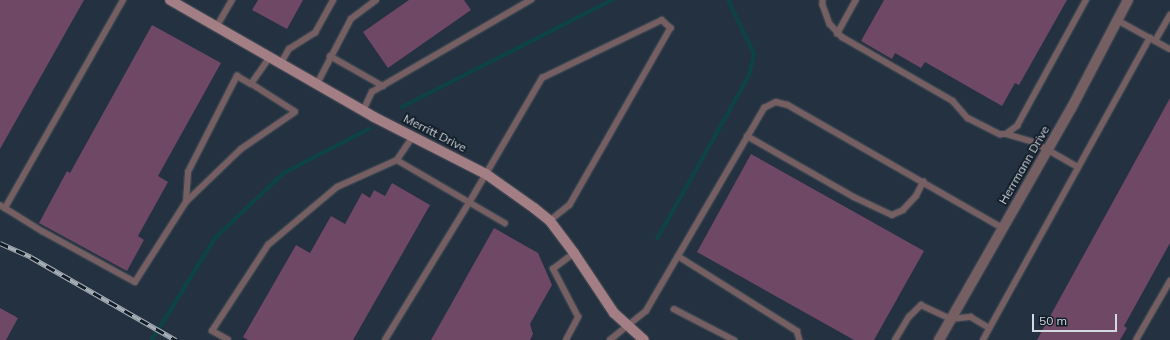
<!DOCTYPE html>
<html>
<head>
<meta charset="utf-8">
<style>
	body { margin:0 }
	#map { position:relative; width:1170px; height:340px; overflow:hidden; background:#1c2732; font-family:Mulish,sans-serif }
	div>[style] { position:absolute }
	[style*='--x'] { left:calc(var(--x)*1px); top:calc(var(--y)*1px); width:calc(var(--w)*1px); rotate:calc(var(--a)*1deg) }
	.built>* { inset:0; background:#233141; transform-origin:0 0 }
	.stream>* { height:3.5px; margin:-1.75px; padding:0 1.75px; transform-origin:1.75px; border-radius:1.75px; background:#0d4345 }
	.building>* { inset:0; background:#6e4865 }
	.roads { filter:drop-shadow(1px 0 #39434e) drop-shadow(-1px 0 #39434e) drop-shadow(0 1px #39434e) drop-shadow(0 -1px #39434e) }
	.lane>* { height:5.5px; margin:-2.75px; padding:0 2.75px; transform-origin:2.75px; border-radius:2.75px; background:#755f62 }
	.street>* { height:10px; margin:-5px; padding:0 5px; transform-origin:5px; border-radius:5px; background:#755f62 }
	.secondary>* { height:10px; margin:-5px; padding:0 5px; transform-origin:5px; border-radius:5px; background:#a37e84 }
	.rail>* { height:4.5px; margin-top:-2.25px; transform-origin:0; background:repeating-linear-gradient(90deg,#131d28 0 9px,#a6aeb6 0 18px); box-sizing:border-box; border-block:1px solid #a6aeb6 }
	span { translate:-50% -50%; white-space:nowrap; text-align:center; line-height:1.15; -webkit-text-stroke:3.5px #131d28; paint-order:stroke }
	.street-label { font-size:12px; color:#d2d9e0 }
	.scale { position:absolute; left:1032px; top:314px; width:85px; height:18px; box-sizing:border-box; border:2px solid #d2d9e0; border-top:0; padding-left:5px; font-size:12px; line-height:14px; white-space:nowrap; color:#d2d9e0; -webkit-text-stroke:3px #131d28; paint-order:stroke }
</style>
</head>
<body>
<div id="map">
	<div class="built">
		<div style="left:0;top:0;width:1170px;height:340px"></div>
	</div>
	<div class="stream">
		<div style="--x:402;--y:107;--w:236;--a:-27"></div>
		<div style="--x:657;--y:239;--w:187;--a:-60.6"></div>
		<div style="--x:749;--y:76;--w:23;--a:-77"></div>
		<div style="--x:754;--y:54;--w:60;--a:-115.7"></div>
		<div style="--x:152;--y:340;--w:120;--a:-58.3"></div>
		<div style="--x:215;--y:238;--w:95;--a:-43.3"></div>
		<div style="--x:284;--y:173;--w:96;--a:-27.4"></div>
	</div>
	<div class="building">
		<div style="clip-path:polygon(0 0,84px 0,0 149px)"></div>
		<div style="clip-path:polygon(258px 0,303px 0,287px 29px,252px 10px)"></div>
		<div style="clip-path:polygon(409px 0,464px 0,471px 10px,388px 68px,363px 32px)"></div>
		<div style="clip-path:polygon(884px 0,1067px 0,1019px 85px,1015px 83px,1002px 106px,925px 62px,921px 68px,895px 53px,892px 59px,861px 41px)"></div>
		<div style="clip-path:polygon(152px 25px,221px 63px,158px 176px,168px 182px,138px 236px,144px 240px,127px 271px,39px 223px,67px 171px,70px 173px)"></div>
		<div style="clip-path:polygon(1170px 98px,1170px 243px,1124px 326px,1127px 328px,1120px 340px,1037px 340px)"></div>
		<div style="clip-path:polygon(751px 154px,924px 251px,874px 340px,854px 340px,697px 252px)"></div>
		<div style="clip-path:polygon(392px 183px,430px 205px,353px 340px,248px 340px,243px 337px,296px 245px,310px 253px,331px 216px,345px 224px,362px 193px,370px 198px,374px 190px,385px 196px)"></div>
		<div style="clip-path:polygon(494px 228px,538px 253px,552px 285px,530px 324px,533px 334px,530px 340px,431px 340px)"></div>
		<div style="clip-path:polygon(0 308px,18px 318px,6px 340px,0 340px)"></div>
	</div>
	<div class="roads">
		<div class="lane">
			<div style="--x:823;--y:0;--w:5;--a:90"></div>
			<div style="--x:823;--y:5;--w:20;--a:70"></div>
			<div style="--x:830;--y:24;--w:18;--a:47"></div>
			<div style="--x:842;--y:37;--w:128;--a:30"></div>
			<div style="--x:953;--y:101;--w:23;--a:49"></div>
			<div style="--x:968;--y:118;--w:36;--a:27"></div>
			<div style="--x:1000;--y:134;--w:6;--a:0"></div>
			<div style="--x:1006;--y:134;--w:14;--a:-36"></div>
			<div style="--x:1017;--y:126;--w:144;--a:-61.3"></div>
			<div style="--x:1117;--y:20;--w:60;--a:28.7"></div>
			<div style="--x:217;--y:26;--w:30;--a:-60"></div>
			<div style="--x:837;--y:34;--w:39;--a:-61"></div>
			<div style="--x:1155;--y:41;--w:30;--a:-60"></div>
			<div style="--x:330;--y:56;--w:61;--a:29.5"></div>
			<div style="--x:281;--y:63;--w:16;--a:-60"></div>
			<div style="--x:289;--y:49;--w:31;--a:-32"></div>
			<div style="--x:315;--y:33;--w:38;--a:-61"></div>
			<div style="--x:317;--y:84;--w:73;--a:-62.4"></div>
			<div style="--x:351;--y:19;--w:31;--a:-37"></div>
			<div style="--x:363;--y:111;--w:21;--a:-65"></div>
			<div style="--x:372;--y:92;--w:184;--a:-30.1"></div>
			<div style="--x:1006;--y:134;--w:29;--a:16"></div>
			<div style="--x:1034;--y:142;--w:51;--a:29.6"></div>
			<div style="--x:747;--y:136;--w:123;--a:29.7"></div>
			<div style="--x:854;--y:197;--w:42;--a:25.3"></div>
			<div style="--x:892;--y:215;--w:12;--a:-24"></div>
			<div style="--x:903;--y:210;--w:19;--a:-47"></div>
			<div style="--x:916;--y:196;--w:16;--a:-63"></div>
			<div style="--x:397;--y:160;--w:29;--a:-56"></div>
			<div style="--x:186;--y:202;--w:30;--a:-86"></div>
			<div style="--x:188;--y:172;--w:108;--a:-63"></div>
			<div style="--x:237;--y:76;--w:16;--a:30"></div>
			<div style="--x:0;--y:205;--w:6;--a:31"></div>
			<div style="--x:5;--y:208;--w:239;--a:-60.4"></div>
			<div style="--x:5;--y:208;--w:44;--a:31.9"></div>
			<div style="--x:42;--y:231;--w:106;--a:28.7"></div>
			<div style="--x:135;--y:282;--w:95;--a:-57.5"></div>
			<div style="--x:186;--y:202;--w:76;--a:-43.9"></div>
			<div style="--x:241;--y:149;--w:65;--a:-34.4"></div>
			<div style="--x:295;--y:112;--w:52;--a:-147.5"></div>
			<div style="--x:251;--y:84;--w:33;--a:-55"></div>
			<div style="--x:678;--y:256;--w:141;--a:32.2"></div>
			<div style="--x:797;--y:331;--w:9;--a:72"></div>
			<div style="--x:674;--y:309;--w:68;--a:27.3"></div>
			<div style="--x:228;--y:340;--w:18;--a:-151"></div>
			<div style="--x:212;--y:331;--w:103;--a:-56.9"></div>
			<div style="--x:268;--y:245;--w:90;--a:-40"></div>
			<div style="--x:337;--y:187;--w:66;--a:-24.2"></div>
			<div style="--x:397;--y:160;--w:125;--a:30.3"></div>
			<div style="--x:385;--y:340;--w:161;--a:-58.5"></div>
			<div style="--x:469;--y:203;--w:145;--a:-59.7"></div>
			<div style="--x:542;--y:78;--w:133;--a:-25.8"></div>
			<div style="--x:662;--y:20;--w:12;--a:42"></div>
			<div style="--x:671;--y:28;--w:204;--a:119.7"></div>
			<div style="--x:570;--y:205;--w:26;--a:141"></div>
			<div style="--x:566;--y:340;--w:26;--a:-62"></div>
			<div style="--x:578;--y:317;--w:54;--a:-117.5"></div>
			<div style="--x:553;--y:269;--w:26;--a:-37"></div>
			<div style="--x:610;--y:340;--w:46;--a:-38.9"></div>
			<div style="--x:646;--y:311;--w:235;--a:-59.8"></div>
			<div style="--x:764;--y:108;--w:13;--a:-27"></div>
			<div style="--x:776;--y:102;--w:12;--a:14"></div>
			<div style="--x:788;--y:105;--w:248;--a:29.8"></div>
			<div style="--x:895;--y:340;--w:27;--a:-59"></div>
			<div style="--x:909;--y:317;--w:17;--a:-45"></div>
			<div style="--x:921;--y:305;--w:33;--a:25"></div>
			<div style="--x:951;--y:319;--w:20;--a:-6"></div>
			<div style="--x:971;--y:317;--w:21;--a:31"></div>
			<div style="--x:983;--y:340;--w:345;--a:-61.1"></div>
			<div style="--x:1136;--y:340;--w:68;--a:-60"></div>
		</div>
		<div class="street">
			<div style="--x:939;--y:340;--w:268;--a:-60.3"></div>
			<div style="--x:1072;--y:107;--w:121;--a:-62.4"></div>
		</div>
		<div class="secondary">
			<div style="--x:170;--y:0;--w:235;--a:29.8"></div>
			<div style="--x:374;--y:117;--w:126;--a:27"></div>
			<div style="--x:486;--y:174;--w:59;--a:35.3"></div>
			<div style="--x:534;--y:208;--w:21;--a:39"></div>
			<div style="--x:550;--y:221;--w:40;--a:53"></div>
			<div style="--x:574;--y:253;--w:72;--a:56.3"></div>
			<div style="--x:614;--y:313;--w:40;--a:42"></div>
		</div>
	</div>
	<div class="rail">
		<div style="--x:0;--y:243;--w:34;--a:24"></div>
		<div style="--x:31;--y:257;--w:167;--a:29.8"></div>
	</div>
	<div class="street-label">
		<span style="left:435px;top:133px;rotate:27deg">Merritt Drive</span>
		<span style="left:1024px;top:165px;rotate:-60deg">Herrmann Drive</span>
	</div>
	<div class="scale">50 m</div>
</div>
</body>
</html>
